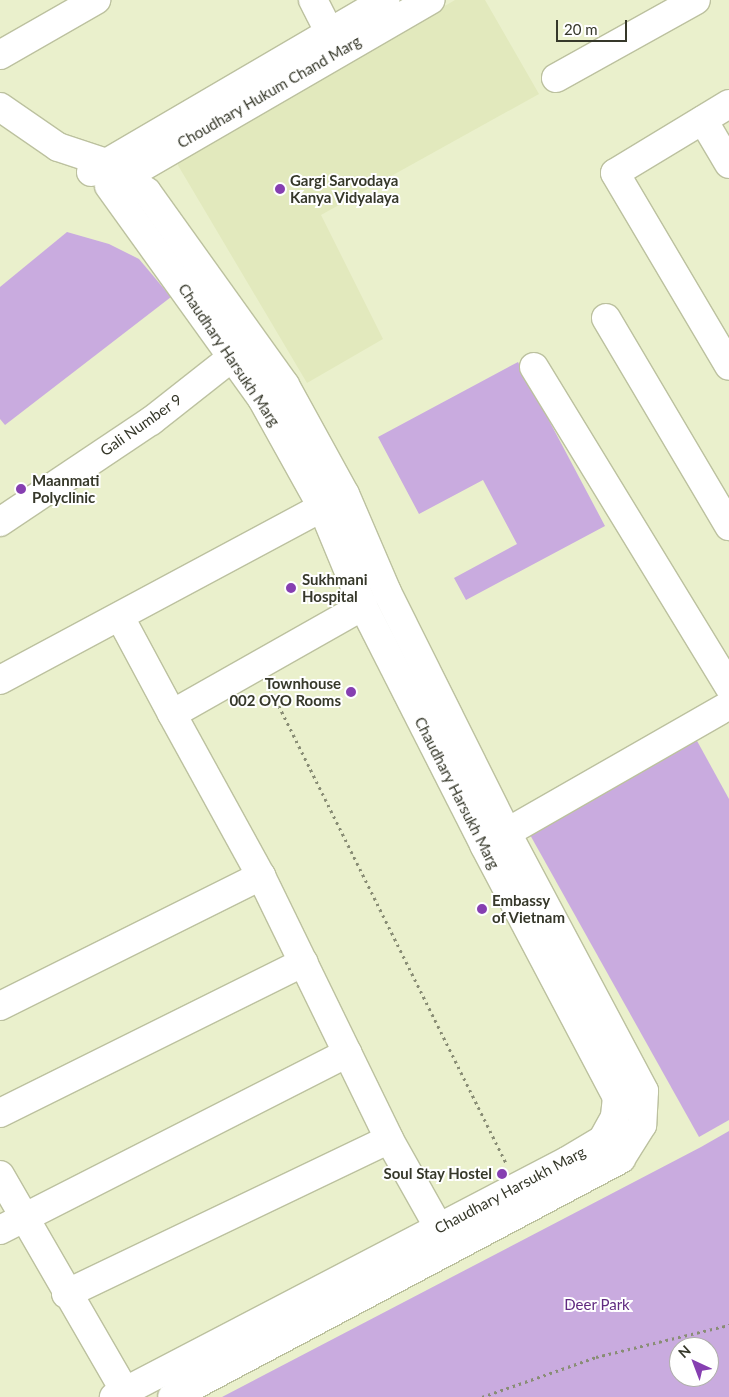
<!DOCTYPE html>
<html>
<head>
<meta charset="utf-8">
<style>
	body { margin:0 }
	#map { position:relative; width:729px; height:1397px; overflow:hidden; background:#eaf0cc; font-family:Lato,sans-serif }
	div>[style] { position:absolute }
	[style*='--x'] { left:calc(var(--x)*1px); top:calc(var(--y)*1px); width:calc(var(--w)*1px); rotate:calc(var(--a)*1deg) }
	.built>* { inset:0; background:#e2e9bd }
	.green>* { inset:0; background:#c9abdf }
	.path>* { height:3px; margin-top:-1.5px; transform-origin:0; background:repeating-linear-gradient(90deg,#898d75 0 2.5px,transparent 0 6.5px) }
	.roads { filter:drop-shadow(1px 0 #bcc19f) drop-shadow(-1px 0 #bcc19f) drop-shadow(0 1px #bcc19f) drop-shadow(0 -1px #bcc19f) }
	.minor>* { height:28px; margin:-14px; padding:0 14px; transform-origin:14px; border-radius:14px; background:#fff }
	.dots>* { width:14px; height:14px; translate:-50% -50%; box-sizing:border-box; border:2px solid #fff; border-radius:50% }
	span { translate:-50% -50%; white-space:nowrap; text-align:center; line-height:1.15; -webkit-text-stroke:4px #fff; paint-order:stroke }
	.street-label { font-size:15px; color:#36382a }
	.poi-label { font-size:15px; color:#36382a; font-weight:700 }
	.left { translate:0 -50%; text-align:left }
	.right { translate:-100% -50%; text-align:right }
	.park-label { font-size:15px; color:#602a80 }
	.north { position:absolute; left:669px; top:1337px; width:50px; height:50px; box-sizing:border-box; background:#fff; border:1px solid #afafaa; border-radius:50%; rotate:317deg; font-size:14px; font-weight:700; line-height:20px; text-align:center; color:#36382a }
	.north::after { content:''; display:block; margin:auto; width:18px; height:22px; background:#863fb1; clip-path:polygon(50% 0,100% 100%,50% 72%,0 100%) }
	.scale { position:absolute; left:556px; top:20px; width:71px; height:22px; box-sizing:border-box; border:2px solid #36382a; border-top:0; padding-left:6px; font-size:15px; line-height:18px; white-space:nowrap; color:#36382a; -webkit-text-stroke:4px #fff; paint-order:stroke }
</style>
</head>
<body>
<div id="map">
	<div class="built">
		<div style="clip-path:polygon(455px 0,485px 0,539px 94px,321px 215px,383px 339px,307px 383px,176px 162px)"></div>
	</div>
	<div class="green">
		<div style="clip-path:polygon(67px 232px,109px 244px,139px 259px,171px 297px,5px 425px,0 419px,0 287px)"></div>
		<div style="clip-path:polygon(518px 362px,605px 526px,466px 600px,454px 578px,517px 544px,483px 480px,419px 514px,378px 437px)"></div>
		<div style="clip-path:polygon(696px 739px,729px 799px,729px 1120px,699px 1137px,529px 833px)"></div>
		<div style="clip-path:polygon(evenodd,729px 1131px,729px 1397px,222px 1397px,701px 1147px,729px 1131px,679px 1347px,709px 1347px,709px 1377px,679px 1377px,679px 1347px)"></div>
	</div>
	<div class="path">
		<div style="--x:270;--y:688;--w:530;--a:63.58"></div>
		<div style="--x:482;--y:1397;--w:121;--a:-19.3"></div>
		<div style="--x:596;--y:1357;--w:137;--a:-13.5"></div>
	</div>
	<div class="roads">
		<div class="minor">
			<div style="--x:313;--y:0;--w:36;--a:63"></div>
			<div style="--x:0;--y:55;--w:111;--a:-29.8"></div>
			<div style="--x:556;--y:78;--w:160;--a:-29.1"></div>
			<div style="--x:729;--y:104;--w:133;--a:148.8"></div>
			<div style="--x:615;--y:173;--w:224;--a:59.4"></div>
			<div style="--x:0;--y:107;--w:70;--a:34.6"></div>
			<div style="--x:58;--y:147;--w:47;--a:18.4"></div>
			<div style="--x:103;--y:162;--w:53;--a:34.3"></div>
			<div style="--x:147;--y:192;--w:237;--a:54.4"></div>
			<div style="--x:285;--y:385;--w:124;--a:61.2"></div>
			<div style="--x:345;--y:494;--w:107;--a:66.8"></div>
			<div style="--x:387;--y:592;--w:269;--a:63.5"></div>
			<div style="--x:507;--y:833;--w:292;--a:62"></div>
			<div style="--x:644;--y:1091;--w:34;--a:93"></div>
			<div style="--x:642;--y:1125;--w:40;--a:122"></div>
			<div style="--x:621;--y:1159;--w:508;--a:152.07"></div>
			<div style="--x:703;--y:120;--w:51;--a:59.4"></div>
			<div style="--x:91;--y:172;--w:341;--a:-30.3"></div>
			<div style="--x:113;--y:184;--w:367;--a:-30.1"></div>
			<div style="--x:109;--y:186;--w:262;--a:54.3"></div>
			<div style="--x:262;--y:399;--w:124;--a:60.9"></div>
			<div style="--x:322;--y:507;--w:107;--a:67.5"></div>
			<div style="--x:363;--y:606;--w:268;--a:63.1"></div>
			<div style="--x:484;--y:845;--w:285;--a:62.2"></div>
			<div style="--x:617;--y:1097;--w:20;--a:96"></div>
			<div style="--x:615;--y:1117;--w:26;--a:119"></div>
			<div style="--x:602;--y:1140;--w:41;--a:149"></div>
			<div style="--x:567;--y:1161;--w:511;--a:152.48"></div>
			<div style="--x:606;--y:318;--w:242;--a:59.4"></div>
			<div style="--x:534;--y:367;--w:375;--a:58.6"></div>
			<div style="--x:0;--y:522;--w:182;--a:-33.8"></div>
			<div style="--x:151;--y:421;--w:102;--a:-38.2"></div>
			<div style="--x:363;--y:606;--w:219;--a:150.5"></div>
			<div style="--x:172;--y:714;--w:185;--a:61.2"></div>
			<div style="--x:261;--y:876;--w:292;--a:64"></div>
			<div style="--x:389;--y:1139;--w:120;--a:60.7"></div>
			<div style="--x:120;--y:617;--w:110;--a:61.8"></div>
			<div style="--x:0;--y:680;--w:366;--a:-28.2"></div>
			<div style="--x:492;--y:841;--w:273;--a:-29.8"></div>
			<div style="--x:0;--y:1006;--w:292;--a:-26.5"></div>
			<div style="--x:0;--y:1113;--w:339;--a:-26.4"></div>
			<div style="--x:0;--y:1175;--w:256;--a:60"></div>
			<div style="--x:0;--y:1230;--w:390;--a:-27"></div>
			<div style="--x:66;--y:1294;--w:358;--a:-25.6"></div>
		</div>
	</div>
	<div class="dots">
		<div style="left:280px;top:189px;background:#863fb1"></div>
		<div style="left:21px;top:489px;background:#863fb1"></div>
		<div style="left:291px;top:588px;background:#863fb1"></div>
		<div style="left:351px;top:692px;background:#863fb1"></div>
		<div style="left:482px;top:909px;background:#863fb1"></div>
		<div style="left:502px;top:1174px;background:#863fb1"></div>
	</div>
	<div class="street-label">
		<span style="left:269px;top:92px;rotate:-30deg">Choudhary Hukum Chand Marg</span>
		<span style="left:229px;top:355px;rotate:56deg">Chaudhary Harsukh Marg</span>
		<span style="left:141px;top:425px;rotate:-35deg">Gali Number 9</span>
		<span style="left:457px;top:793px;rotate:63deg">Chaudhary Harsukh Marg</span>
		<span style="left:510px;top:1190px;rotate:-28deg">Chaudhary Harsukh Marg</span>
	</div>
	<div class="poi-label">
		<span class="left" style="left:290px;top:189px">Gargi Sarvodaya<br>Kanya Vidyalaya</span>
		<span class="left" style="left:32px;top:489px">Maanmati<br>Polyclinic</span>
		<span class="left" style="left:302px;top:588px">Sukhmani<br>Hospital</span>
		<span class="right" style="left:341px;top:692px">Townhouse<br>002 OYO Rooms</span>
		<span class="left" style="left:492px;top:909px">Embassy<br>of Vietnam</span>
		<span class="right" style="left:492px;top:1174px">Soul Stay Hostel</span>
	</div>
	<div class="park-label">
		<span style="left:597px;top:1305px">Deer Park</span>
	</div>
	<div class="north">N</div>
	<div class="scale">20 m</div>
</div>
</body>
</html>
